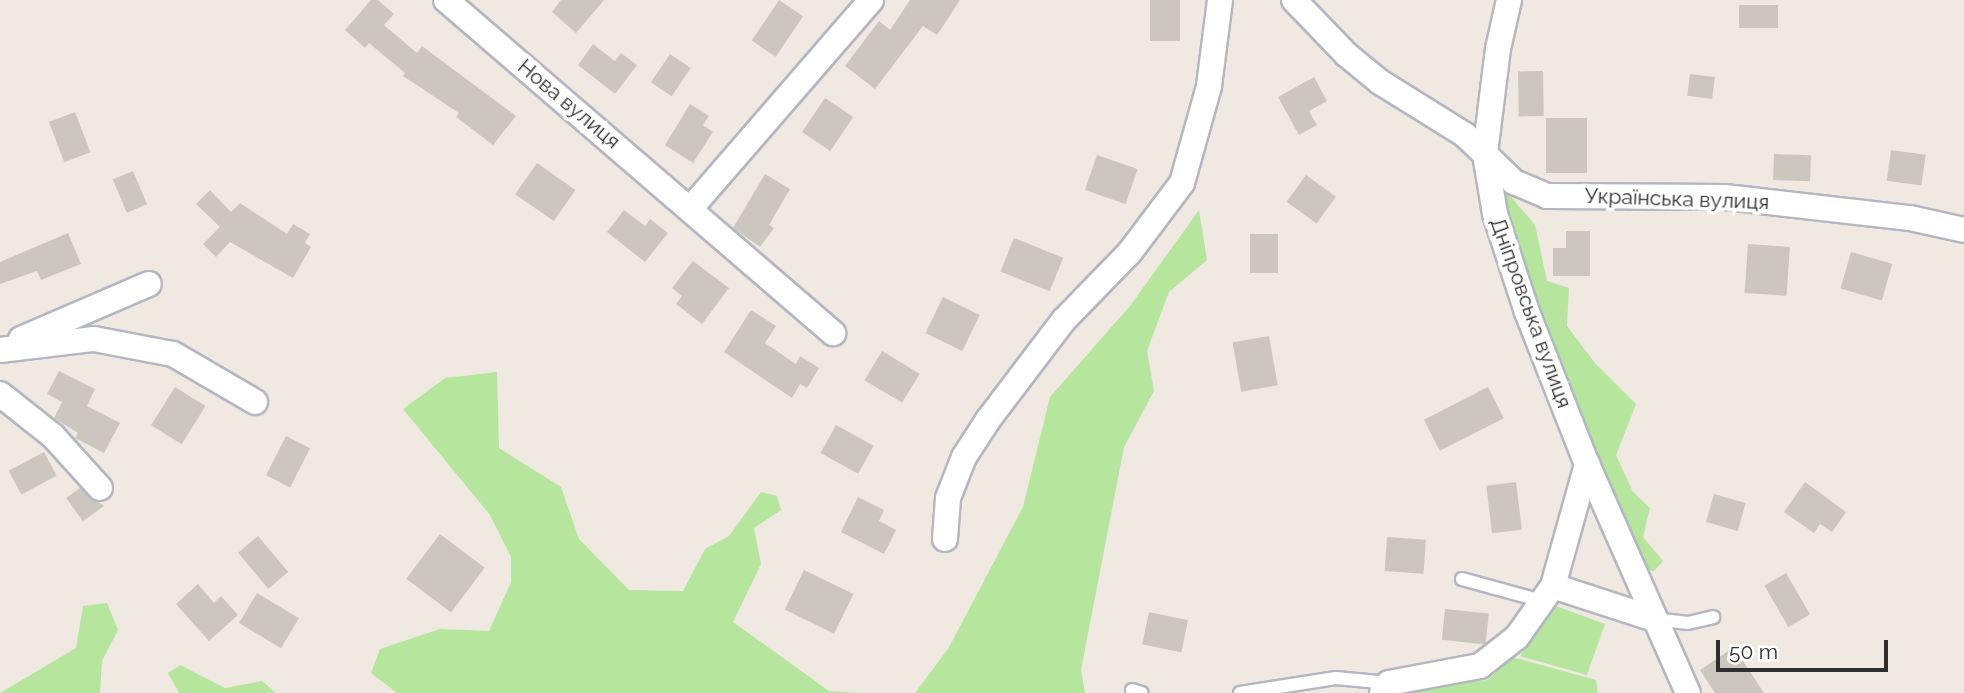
<!DOCTYPE html>
<html>
<head>
<meta charset="utf-8">
<style>
	body { margin:0 }
	#map { position:relative; width:1964px; height:693px; overflow:hidden; background:#efe9e1; font-family:Raleway,sans-serif }
	div>[style] { position:absolute }
	[style*='--x'] { left:calc(var(--x)*1px); top:calc(var(--y)*1px); width:calc(var(--w)*1px); rotate:calc(var(--a)*1deg) }
	.green>* { inset:0; background:#b6e59e }
	.building>* { inset:0; background:#cbc7bf; transform-origin:0 0 }
	.roads { filter:drop-shadow(2px 0 #b4b7c1) drop-shadow(-2px 0 #b4b7c1) drop-shadow(0 2px #b4b7c1) drop-shadow(0 -2px #b4b7c1) }
	.service>* { height:12px; margin:-6px; padding:0 6px; transform-origin:6px; border-radius:6px; background:#fff }
	.minor>* { height:24px; margin:-12px; padding:0 12px; transform-origin:12px; border-radius:12px; background:#fff }
	span { translate:-50% -50%; white-space:nowrap; text-align:center; line-height:1.15; -webkit-text-stroke:7px #fff; paint-order:stroke }
	.street-label { font-size:21px; color:#2e2e2e }
	.scale { position:absolute; left:1716px; top:640px; width:172px; height:32px; box-sizing:border-box; border:4px solid #2e2e2e; border-top:0; padding-left:9px; font-size:21px; line-height:24px; white-space:nowrap; color:#2e2e2e; -webkit-text-stroke:5px #fff; paint-order:stroke }
</style>
</head>
<body>
<div id="map">
	<div class="green">
		<div style="clip-path:polygon(1506px 191px,1535px 225px,1547px 281px,1569px 288px,1567px 326px,1595px 363px,1636px 404px,1616px 455px,1633px 492px,1650px 508px,1643px 537px,1663px 561px,1654px 571px,1641px 569px,1593px 461px,1504px 213px)"></div>
		<div style="clip-path:polygon(1199px 210px,1207px 260px,1169px 292px,1147px 351px,1154px 391px,1124px 447px,1081px 670px,1085px 693px,915px 693px,948px 649px,1023px 507px,1050px 397px,1130px 306px)"></div>
		<div style="clip-path:polygon(497px 372px,499px 448px,561px 487px,579px 539px,629px 590px,683px 591px,705px 549px,729px 536px,761px 492px,777px 496px,781px 510px,754px 528px,761px 564px,733px 622px,829px 691px,861px 693px,397px 693px,371px 673px,380px 649px,440px 629px,489px 631px,511px 582px,511px 557px,490px 515px,403px 409px,445px 378px)"></div>
		<div style="clip-path:polygon(107px 603px,118px 630px,102px 661px,100px 693px,0 693px,76px 648px,83px 606px)"></div>
		<div style="clip-path:polygon(1553px 605px,1605px 624px,1587px 675px,1520px 656px)"></div>
		<div style="clip-path:polygon(1512px 657px,1596px 680px,1598px 693px,1411px 693px,1449px 683px,1488px 680px)"></div>
		<div style="clip-path:polygon(180px 665px,225px 688px,262px 681px,276px 693px,179px 693px,168px 673px)"></div>
	</div>
	<div class="building">
		<div style="clip-path:polygon(371px 0,378px 0,394px 14px,384px 25px,417px 53px,422px 46px,516px 116px,493px 145px,456px 117px,459px 113px,403px 76px,405px 73px,369px 43px,365px 48px,345px 30px)"></div>
		<div style="clip-path:polygon(561px 0,604px 0,576px 33px,552px 12px)"></div>
		<div style="left:779px;top:0;width:29px;height:49px;rotate:34deg"></div>
		<div style="clip-path:polygon(910px 0,960px 0,937px 35px,923px 26px,875px 89px,845px 66px,879px 21px,890px 30px)"></div>
		<div style="left:1150px;top:0;width:30px;height:41px"></div>
		<div style="left:1739px;top:5px;width:39px;height:23px"></div>
		<div style="clip-path:polygon(593px 44px,615px 61px,621px 53px,637px 65px,615px 94px,578px 65px)"></div>
		<div style="left:670px;top:54px;width:25px;height:34px;rotate:34deg"></div>
		<div style="left:1543px;top:71px;width:45px;height:25px;rotate:89deg"></div>
		<div style="left:1690px;top:74px;width:25px;height:22px;rotate:7deg"></div>
		<div style="clip-path:polygon(1314px 77px,1327px 101px,1309px 111px,1317px 125px,1299px 135px,1278px 97px)"></div>
		<div style="left:825px;top:98px;width:34px;height:41px;rotate:34deg"></div>
		<div style="clip-path:polygon(690px 104px,709px 116px,703px 125px,713px 132px,693px 163px,665px 145px)"></div>
		<div style="left:75px;top:112px;width:43px;height:28px;rotate:69deg"></div>
		<div style="left:1546px;top:118px;width:41px;height:55px"></div>
		<div style="left:1891px;top:150px;width:35px;height:31px;rotate:8deg"></div>
		<div style="left:1774px;top:154px;width:37px;height:26px;rotate:2deg"></div>
		<div style="left:1097px;top:155px;width:43px;height:37px;rotate:19deg"></div>
		<div style="left:537px;top:163px;width:47px;height:38px;rotate:35deg"></div>
		<div style="left:133px;top:171px;width:36px;height:22px;rotate:67deg"></div>
		<div style="clip-path:polygon(765px 174px,790px 189px,769px 225px,774px 228px,760px 247px,733px 228px)"></div>
		<div style="left:1306px;top:175px;width:37px;height:33px;rotate:36deg"></div>
		<div style="clip-path:polygon(210px 190px,231px 212px,240px 203px,287px 234px,293px 224px,310px 234px,305px 243px,311px 247px,293px 278px,230px 242px,216px 257px,203px 244px,220px 227px,196px 204px)"></div>
		<div style="clip-path:polygon(624px 210px,645px 226px,650px 219px,668px 233px,645px 262px,607px 232px)"></div>
		<div style="clip-path:polygon(1566px 231px,1590px 231px,1590px 276px,1553px 276px,1553px 248px,1566px 248px)"></div>
		<div style="clip-path:polygon(68px 233px,81px 264px,41px 280px,37px 271px,0 284px,0 262px)"></div>
		<div style="left:1278px;top:234px;width:39px;height:28px;rotate:90deg"></div>
		<div style="left:1014px;top:238px;width:53px;height:36px;rotate:22deg"></div>
		<div style="left:1748px;top:244px;width:42px;height:49px;rotate:4deg"></div>
		<div style="left:1851px;top:252px;width:43px;height:38px;rotate:16deg"></div>
		<div style="clip-path:polygon(693px 261px,729px 288px,702px 324px,676px 304px,682px 296px,672px 288px)"></div>
		<div style="left:943px;top:297px;width:41px;height:40px;rotate:26deg"></div>
		<div style="clip-path:polygon(751px 310px,776px 326px,765px 343px,796px 364px,800px 356px,819px 368px,807px 388px,800px 384px,792px 398px,724px 352px)"></div>
		<div style="left:1269px;top:336px;width:50px;height:37px;rotate:80deg"></div>
		<div style="left:882px;top:351px;width:44px;height:34px;rotate:31deg"></div>
		<div style="clip-path:polygon(59px 371px,95px 389px,87px 406px,120px 423px,104px 453px,75px 438px,78px 433px,54px 418px,62px 402px,47px 394px)"></div>
		<div style="left:175px;top:387px;width:36px;height:45px;rotate:32deg"></div>
		<div style="left:1488px;top:387px;width:35px;height:72px;rotate:63deg"></div>
		<div style="left:836px;top:425px;width:43px;height:32px;rotate:29deg"></div>
		<div style="left:286px;top:436px;width:27px;height:44px;rotate:27deg"></div>
		<div style="left:44px;top:452px;width:27px;height:40px;rotate:62deg"></div>
		<div style="left:1516px;top:482px;width:48px;height:30px;rotate:83deg"></div>
		<div style="clip-path:polygon(1805px 482px,1846px 512px,1832px 532px,1820px 524px,1814px 533px,1784px 512px)"></div>
		<div style="clip-path:polygon(80px 488px,104px 506px,83px 521px,66px 498px)"></div>
		<div style="left:1714px;top:494px;width:33px;height:29px;rotate:16deg"></div>
		<div style="clip-path:polygon(858px 497px,884px 510px,879px 521px,896px 530px,884px 554px,841px 532px)"></div>
		<div style="left:440px;top:534px;width:56px;height:56px;rotate:37deg"></div>
		<div style="left:258px;top:536px;width:47px;height:26px;rotate:50deg"></div>
		<div style="left:1387px;top:537px;width:39px;height:34px;rotate:4deg"></div>
		<div style="left:804px;top:570px;width:55px;height:44px;rotate:26deg"></div>
		<div style="left:1786px;top:573px;width:48px;height:25px;rotate:60deg"></div>
		<div style="clip-path:polygon(198px 584px,214px 603px,221px 596px,238px 615px,209px 641px,176px 604px)"></div>
		<div style="left:257px;top:593px;width:49px;height:35px;rotate:31deg"></div>
		<div style="left:1445px;top:609px;width:44px;height:31px;rotate:6deg"></div>
		<div style="left:1149px;top:612px;width:40px;height:33px;rotate:12deg"></div>
		<div style="clip-path:polygon(1734px 647px,1764px 693px,1715px 693px,1700px 670px)"></div>
	</div>
	<div class="roads">
		<div class="service">
			<div style="--x:1462;--y:579;--w:83;--a:15.4"></div>
			<div style="--x:1655;--y:619;--w:33;--a:7"></div>
			<div style="--x:1688;--y:623;--w:26;--a:-13"></div>
			<div style="--x:1132;--y:690;--w:10;--a:17"></div>
			<div style="--x:1240;--y:693;--w:97;--a:-8.9"></div>
			<div style="--x:1336;--y:678;--w:53;--a:5.4"></div>
		</div>
		<div class="minor">
			<div style="--x:446;--y:0;--w:511;--a:40.71"></div>
			<div style="--x:1294;--y:0;--w:76;--a:46.1"></div>
			<div style="--x:1347;--y:55;--w:43;--a:39.3"></div>
			<div style="--x:1380;--y:82;--w:100;--a:31.9"></div>
			<div style="--x:1465;--y:135;--w:68;--a:43.8"></div>
			<div style="--x:1514;--y:182;--w:36;--a:23"></div>
			<div style="--x:1547;--y:196;--w:178;--a:0.3"></div>
			<div style="--x:1725;--y:197;--w:186;--a:6.5"></div>
			<div style="--x:1910;--y:218;--w:55;--a:12.5"></div>
			<div style="--x:1509;--y:0;--w:50;--a:102.7"></div>
			<div style="--x:1498;--y:49;--w:106;--a:97.1"></div>
			<div style="--x:1485;--y:154;--w:61;--a:80.5"></div>
			<div style="--x:1495;--y:214;--w:103;--a:71.9"></div>
			<div style="--x:1527;--y:312;--w:163;--a:68.5"></div>
			<div style="--x:1587;--y:464;--w:250;--a:66.2"></div>
			<div style="--x:691;--y:208;--w:275;--a:-49.1"></div>
			<div style="--x:21;--y:339;--w:139;--a:-23.3"></div>
			<div style="--x:0;--y:350;--w:95;--a:-6.7"></div>
			<div style="--x:94;--y:339;--w:80;--a:10.8"></div>
			<div style="--x:173;--y:354;--w:95;--a:30.3"></div>
			<div style="--x:0;--y:394;--w:68;--a:38.4"></div>
			<div style="--x:53;--y:436;--w:70;--a:47.9"></div>
			<div style="--x:945;--y:539;--w:41;--a:-85.8"></div>
			<div style="--x:948;--y:498;--w:44;--a:-68.7"></div>
			<div style="--x:964;--y:457;--w:44;--a:-57"></div>
			<div style="--x:988;--y:420;--w:126;--a:-52.8"></div>
			<div style="--x:1064;--y:320;--w:95;--a:-45.9"></div>
			<div style="--x:1130;--y:252;--w:86;--a:-53"></div>
			<div style="--x:1182;--y:183;--w:101;--a:-74.4"></div>
			<div style="--x:1209;--y:86;--w:87;--a:-82.7"></div>
			<div style="--x:1553;--y:586;--w:106;--a:18.1"></div>
			<div style="--x:1382;--y:693;--w:12;--a:-55"></div>
			<div style="--x:1389;--y:683;--w:93;--a:-10.6"></div>
			<div style="--x:1480;--y:666;--w:47;--a:-38.1"></div>
			<div style="--x:1517;--y:637;--w:62;--a:-54.8"></div>
			<div style="--x:1553;--y:586;--w:127;--a:-74.4"></div>
		</div>
	</div>
	<div class="street-label">
		<span style="left:569px;top:104px;rotate:40deg">Нова вулиця</span>
		<span style="left:1677px;top:199px;rotate:2deg">Українська вулиця</span>
		<span style="left:1531px;top:313px;rotate:70deg">Дніпровська вулиця</span>
	</div>
	<div class="scale">50 m</div>
</div>
</body>
</html>
